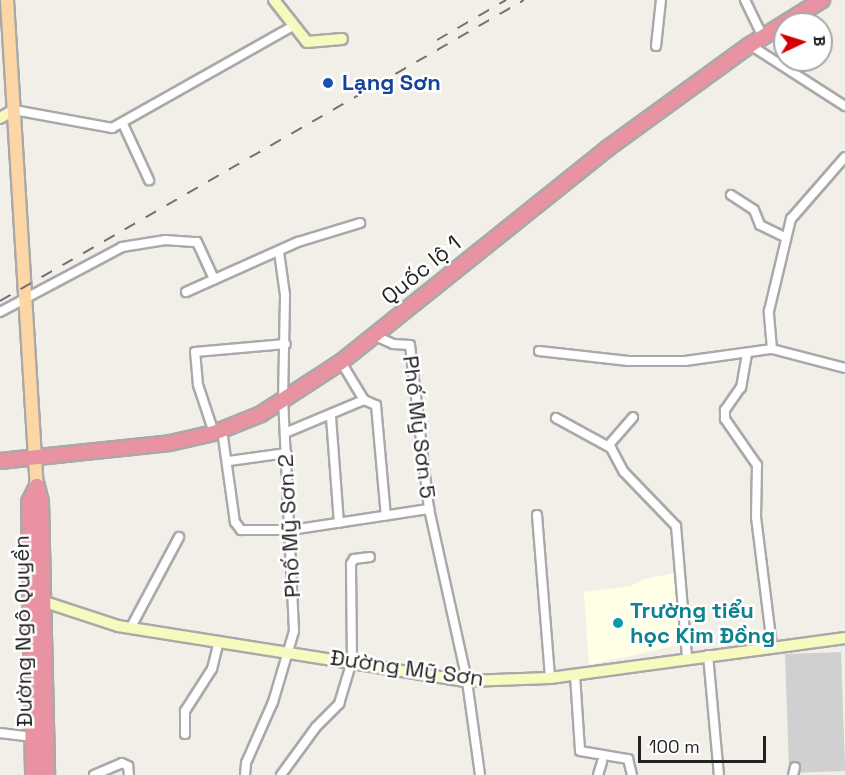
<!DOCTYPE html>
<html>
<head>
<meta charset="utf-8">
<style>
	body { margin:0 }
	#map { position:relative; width:845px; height:775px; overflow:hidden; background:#f2efe9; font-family:"Space Grotesk",sans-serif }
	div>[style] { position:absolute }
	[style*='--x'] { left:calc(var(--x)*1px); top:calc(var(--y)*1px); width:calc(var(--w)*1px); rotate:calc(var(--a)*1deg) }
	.education>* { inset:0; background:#ffffe5 }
	.religious>* { inset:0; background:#d0d0d0; transform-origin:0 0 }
	.roads { filter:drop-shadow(2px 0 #a9a9a9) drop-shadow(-2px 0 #a9a9a9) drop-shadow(0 2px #a9a9a9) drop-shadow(0 -2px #a9a9a9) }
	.street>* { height:8px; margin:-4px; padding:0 4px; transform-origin:4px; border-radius:4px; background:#fff }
	.secondary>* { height:10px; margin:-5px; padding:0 5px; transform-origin:5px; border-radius:5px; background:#f7fabf }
	.primary>* { height:12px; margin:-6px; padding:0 6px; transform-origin:6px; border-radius:6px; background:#fcd6a4 }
	.highway>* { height:14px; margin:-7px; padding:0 7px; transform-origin:7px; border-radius:7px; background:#e892a2 }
	.rail>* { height:2px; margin-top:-1px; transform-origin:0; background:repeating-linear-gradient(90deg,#707070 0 12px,transparent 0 24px) }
	.dots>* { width:16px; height:16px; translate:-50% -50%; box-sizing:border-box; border:3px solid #fff; border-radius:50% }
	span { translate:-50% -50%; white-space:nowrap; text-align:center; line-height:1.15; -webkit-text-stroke:5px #fff; paint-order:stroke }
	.transit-label { font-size:22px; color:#164399; font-weight:700 }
	.left { translate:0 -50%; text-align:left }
	.street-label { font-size:22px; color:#222 }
	.culture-label { font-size:22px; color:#0d838f; font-weight:700 }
	.north { position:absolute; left:773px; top:12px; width:60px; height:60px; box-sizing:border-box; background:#fff; border:2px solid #a7a7a7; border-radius:50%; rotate:86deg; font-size:16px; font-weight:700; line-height:24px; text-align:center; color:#222 }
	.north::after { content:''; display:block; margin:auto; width:21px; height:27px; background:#d40000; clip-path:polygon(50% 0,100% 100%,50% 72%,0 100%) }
	.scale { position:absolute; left:638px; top:736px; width:128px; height:27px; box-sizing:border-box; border:3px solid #222; border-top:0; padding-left:8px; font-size:18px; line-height:21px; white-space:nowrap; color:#222; -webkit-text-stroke:4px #fff; paint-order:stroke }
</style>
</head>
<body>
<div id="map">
	<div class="education">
		<div style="clip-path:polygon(674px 573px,679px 577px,684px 644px,589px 665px,584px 592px,631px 586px,644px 579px)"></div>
	</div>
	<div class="religious">
		<div style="left:841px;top:652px;width:119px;height:56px;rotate:88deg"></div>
	</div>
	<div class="roads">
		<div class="street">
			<div style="--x:745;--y:0;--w:41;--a:64.1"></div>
			<div style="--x:750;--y:45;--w:113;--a:32.7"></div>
			<div style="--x:656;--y:46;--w:46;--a:-83.8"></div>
			<div style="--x:14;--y:110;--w:100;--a:10.4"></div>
			<div style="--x:112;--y:128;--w:206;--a:-29.4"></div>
			<div style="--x:123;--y:124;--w:62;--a:65.1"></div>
			<div style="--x:731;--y:195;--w:27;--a:33"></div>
			<div style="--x:754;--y:210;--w:16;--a:68"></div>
			<div style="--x:760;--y:225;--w:28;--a:26"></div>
			<div style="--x:186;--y:292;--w:123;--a:-24.1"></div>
			<div style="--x:298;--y:242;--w:65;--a:-17"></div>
			<div style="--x:0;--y:312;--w:138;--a:-28"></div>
			<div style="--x:122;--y:247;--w:44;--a:-9.2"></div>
			<div style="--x:165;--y:240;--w:32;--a:4"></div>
			<div style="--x:197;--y:242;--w:41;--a:65.3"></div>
			<div style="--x:373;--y:335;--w:22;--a:24"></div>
			<div style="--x:393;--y:344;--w:17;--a:3"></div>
			<div style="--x:410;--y:345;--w:165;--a:83.4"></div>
			<div style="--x:429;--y:509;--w:176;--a:77.5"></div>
			<div style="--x:467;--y:681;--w:95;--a:82.1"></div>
			<div style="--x:772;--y:349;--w:38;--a:-95"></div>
			<div style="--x:769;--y:311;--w:95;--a:-76.6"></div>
			<div style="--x:791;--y:219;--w:82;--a:-48.9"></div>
			<div style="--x:772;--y:349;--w:75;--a:14.6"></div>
			<div style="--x:539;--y:351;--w:90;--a:6.4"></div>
			<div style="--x:628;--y:361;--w:57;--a:0"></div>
			<div style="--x:685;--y:361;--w:88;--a:-7.9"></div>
			<div style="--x:747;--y:354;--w:34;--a:100"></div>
			<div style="--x:741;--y:387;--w:28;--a:125"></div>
			<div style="--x:725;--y:410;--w:9;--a:90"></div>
			<div style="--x:725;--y:419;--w:56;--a:55.2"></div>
			<div style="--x:757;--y:465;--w:52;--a:91.1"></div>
			<div style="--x:756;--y:517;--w:130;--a:82.9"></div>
			<div style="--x:341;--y:362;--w:44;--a:58.8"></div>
			<div style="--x:364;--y:400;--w:13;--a:23"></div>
			<div style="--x:376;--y:405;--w:111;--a:84.9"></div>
			<div style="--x:331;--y:417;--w:106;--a:85.7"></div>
			<div style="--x:556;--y:418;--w:63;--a:28.6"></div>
			<div style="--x:611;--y:448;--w:27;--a:62"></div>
			<div style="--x:624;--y:472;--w:75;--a:46.1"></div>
			<div style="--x:676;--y:526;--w:132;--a:85.2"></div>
			<div style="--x:222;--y:430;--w:93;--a:82"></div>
			<div style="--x:235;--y:522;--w:10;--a:53"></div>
			<div style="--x:241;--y:530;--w:50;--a:0"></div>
			<div style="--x:291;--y:530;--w:140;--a:-8.7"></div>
			<div style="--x:214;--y:433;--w:51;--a:-108.4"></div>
			<div style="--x:198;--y:385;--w:33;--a:-95"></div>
			<div style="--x:195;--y:352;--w:91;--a:-5"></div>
			<div style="--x:285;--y:433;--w:86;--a:-22.7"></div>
			<div style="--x:608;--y:446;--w:38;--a:-49"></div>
			<div style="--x:229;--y:461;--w:58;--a:-8"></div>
			<div style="--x:537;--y:515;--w:164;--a:85.4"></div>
			<div style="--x:131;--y:627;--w:102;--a:-61.9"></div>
			<div style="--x:708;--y:655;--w:121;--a:84.8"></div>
			<div style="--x:575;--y:675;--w:76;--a:86.2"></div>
			<div style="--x:580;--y:751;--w:49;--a:9.5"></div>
			<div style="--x:628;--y:759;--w:16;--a:76"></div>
			<div style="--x:0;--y:733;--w:33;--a:7"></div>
			<div style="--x:185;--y:734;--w:23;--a:-90"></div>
			<div style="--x:185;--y:711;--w:50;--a:-57.3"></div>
			<div style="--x:212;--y:669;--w:29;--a:-76"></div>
			<div style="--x:94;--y:775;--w:30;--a:-23"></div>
			<div style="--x:122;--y:763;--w:7;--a:27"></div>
			<div style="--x:128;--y:766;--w:9;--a:84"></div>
			<div style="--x:245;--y:775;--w:12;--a:-85"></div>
			<div style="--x:246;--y:763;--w:67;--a:-66.1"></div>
			<div style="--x:273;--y:702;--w:74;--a:-73.5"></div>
			<div style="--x:294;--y:631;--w:230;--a:-92.7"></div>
			<div style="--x:283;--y:401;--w:106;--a:-88.9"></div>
			<div style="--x:285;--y:295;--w:43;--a:-97.9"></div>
			<div style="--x:281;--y:775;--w:59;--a:-53.9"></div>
			<div style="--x:316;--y:727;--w:33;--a:-45"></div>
			<div style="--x:339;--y:704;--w:45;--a:-73.2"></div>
			<div style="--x:352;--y:661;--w:97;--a:-90.6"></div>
			<div style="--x:351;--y:564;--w:6;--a:-59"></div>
			<div style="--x:354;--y:559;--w:16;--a:-7"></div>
			<div style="--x:598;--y:775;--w:14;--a:-73"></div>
			<div style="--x:793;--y:775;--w:8;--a:-76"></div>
		</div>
		<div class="secondary">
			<div style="--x:274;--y:0;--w:53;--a:51.8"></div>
			<div style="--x:307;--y:42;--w:35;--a:-5"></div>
			<div style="--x:0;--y:118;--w:16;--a:-30"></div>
			<div style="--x:45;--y:602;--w:77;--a:18.2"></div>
			<div style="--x:118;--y:626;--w:353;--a:9"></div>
			<div style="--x:467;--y:681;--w:83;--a:-2.1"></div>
			<div style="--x:550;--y:678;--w:298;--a:-7.7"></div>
		</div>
		<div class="primary">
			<div style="--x:7;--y:0;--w:487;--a:86.5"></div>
		</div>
		<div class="highway">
			<div style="--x:0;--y:461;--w:171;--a:-6"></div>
			<div style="--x:170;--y:443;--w:45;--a:-12.8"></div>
			<div style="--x:214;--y:433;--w:51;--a:-22"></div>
			<div style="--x:261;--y:414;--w:95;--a:-33"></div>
			<div style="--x:341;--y:362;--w:342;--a:-38.7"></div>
			<div style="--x:608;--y:148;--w:175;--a:-36"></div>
			<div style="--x:750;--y:45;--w:85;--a:-32"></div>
			<div style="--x:37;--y:486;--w:16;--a:76"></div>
			<div style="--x:41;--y:502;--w:273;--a:88.7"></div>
			<div style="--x:33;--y:775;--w:273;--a:-90.8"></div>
			<div style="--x:29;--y:502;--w:18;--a:-63"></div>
		</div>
	</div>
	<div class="rail">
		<div style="--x:437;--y:40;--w:80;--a:-30.1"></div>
		<div style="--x:0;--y:301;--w:604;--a:-29.87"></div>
	</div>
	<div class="dots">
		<div style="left:328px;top:83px;background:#1a4fb4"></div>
		<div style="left:618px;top:623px;background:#0f9aa8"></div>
	</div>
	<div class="transit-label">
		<span class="left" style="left:342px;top:83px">Lạng Sơn</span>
	</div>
	<div class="street-label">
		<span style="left:421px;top:270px;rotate:-39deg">Quốc lộ 1</span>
		<span style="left:419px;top:427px;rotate:83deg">Phố Mỹ Sơn 5</span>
		<span style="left:289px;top:526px;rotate:-93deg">Phố Mỹ Sơn 2</span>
		<span style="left:23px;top:631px;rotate:-91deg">Đường Ngô Quyền</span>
		<span style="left:407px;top:668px;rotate:8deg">Đường Mỹ Sơn</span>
	</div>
	<div class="culture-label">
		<span class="left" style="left:630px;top:623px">Trường tiểu<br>học Kim Đồng</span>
	</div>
	<div class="north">B</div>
	<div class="scale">100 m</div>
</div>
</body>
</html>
